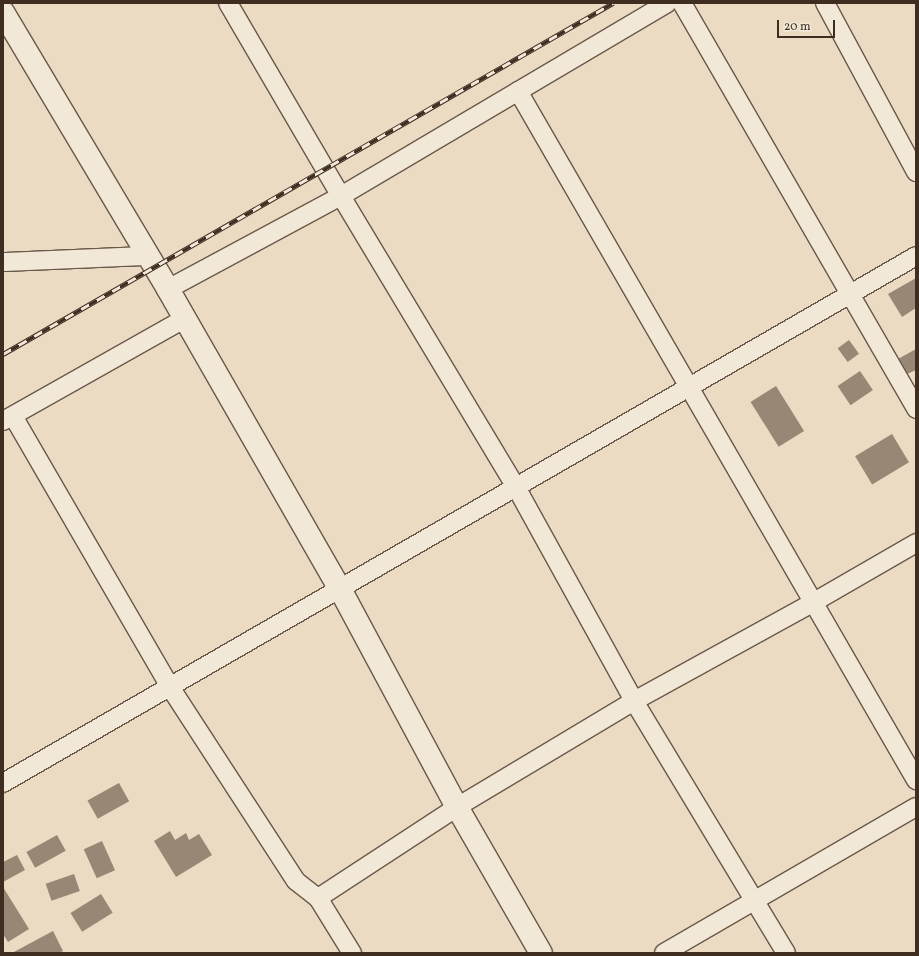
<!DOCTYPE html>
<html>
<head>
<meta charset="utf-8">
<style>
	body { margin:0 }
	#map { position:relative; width:919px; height:956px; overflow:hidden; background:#eadbc2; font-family:Vollkorn,serif }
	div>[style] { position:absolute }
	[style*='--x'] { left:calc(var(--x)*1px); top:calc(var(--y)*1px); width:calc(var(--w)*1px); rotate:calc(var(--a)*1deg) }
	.building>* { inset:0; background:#988775; transform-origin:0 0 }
	.roads { filter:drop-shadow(1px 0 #6a584a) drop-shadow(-1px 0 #6a584a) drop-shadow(0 1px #6a584a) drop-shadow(0 -1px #6a584a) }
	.street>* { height:18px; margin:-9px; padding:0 9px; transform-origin:9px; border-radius:9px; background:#f1e8d7 }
	.secondary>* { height:22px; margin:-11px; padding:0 11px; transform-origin:11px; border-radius:11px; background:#f1e8d7 }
	.rail>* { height:4.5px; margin-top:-2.25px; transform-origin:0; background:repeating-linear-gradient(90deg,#f1e8d7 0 9px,#402d22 0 18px); box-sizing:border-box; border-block:1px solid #402d22 }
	span { translate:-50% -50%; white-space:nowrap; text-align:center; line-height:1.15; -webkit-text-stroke:4px #f1e8d7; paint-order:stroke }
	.frame { position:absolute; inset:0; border:4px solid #402d22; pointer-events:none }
	.scale { position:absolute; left:777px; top:20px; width:58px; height:18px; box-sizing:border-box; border:2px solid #402d22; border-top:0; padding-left:5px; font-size:12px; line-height:14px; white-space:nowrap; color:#402d22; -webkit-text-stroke:3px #f1e8d7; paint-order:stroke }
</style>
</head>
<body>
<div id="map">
	<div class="building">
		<div style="clip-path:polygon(916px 278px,916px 308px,902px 317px,888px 294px)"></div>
		<div style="left:849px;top:340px;width:17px;height:14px;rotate:54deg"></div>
		<div style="clip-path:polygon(916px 349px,916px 370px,907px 374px,898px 359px)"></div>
		<div style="left:860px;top:371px;width:23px;height:27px;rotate:56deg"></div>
		<div style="left:776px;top:386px;width:53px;height:30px;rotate:58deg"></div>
		<div style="left:892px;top:434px;width:33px;height:43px;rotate:59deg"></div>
		<div style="left:119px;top:783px;width:21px;height:36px;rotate:61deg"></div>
		<div style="clip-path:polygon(170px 831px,175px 840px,186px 833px,189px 840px,199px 834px,212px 855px,176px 877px,154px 841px)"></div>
		<div style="left:57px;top:835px;width:18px;height:35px;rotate:61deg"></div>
		<div style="left:102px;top:841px;width:32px;height:20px;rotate:66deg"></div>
		<div style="clip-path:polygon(17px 855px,25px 870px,3px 882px,3px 862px)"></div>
		<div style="left:74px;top:874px;width:18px;height:30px;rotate:71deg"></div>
		<div style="clip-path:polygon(3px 887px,29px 929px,8px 942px,3px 934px)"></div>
		<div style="left:101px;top:894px;width:22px;height:36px;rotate:58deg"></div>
		<div style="clip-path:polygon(53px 931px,63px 951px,59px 953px,12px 953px)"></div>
	</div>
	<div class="roads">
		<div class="street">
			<div style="--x:228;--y:3;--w:224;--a:59.7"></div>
			<div style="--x:341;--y:196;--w:340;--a:59"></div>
			<div style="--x:516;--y:487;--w:244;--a:61.1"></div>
			<div style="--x:634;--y:701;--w:294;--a:58.9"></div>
			<div style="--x:682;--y:3;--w:469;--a:60"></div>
			<div style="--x:825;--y:3;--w:192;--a:61.7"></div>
			<div style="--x:518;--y:91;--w:796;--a:59.99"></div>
			<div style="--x:3;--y:262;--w:144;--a:-2.4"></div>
			<div style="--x:168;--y:289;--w:196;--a:-28.3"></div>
			<div style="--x:341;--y:196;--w:379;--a:-30.6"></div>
			<div style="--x:13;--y:416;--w:313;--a:59.9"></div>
			<div style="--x:170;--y:687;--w:231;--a:57"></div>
			<div style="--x:296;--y:881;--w:28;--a:38"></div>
			<div style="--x:318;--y:898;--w:65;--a:58.3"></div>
			<div style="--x:3;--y:421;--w:208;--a:-29.4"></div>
			<div style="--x:3;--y:783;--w:1054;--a:-29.99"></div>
			<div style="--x:318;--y:898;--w:166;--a:-33.2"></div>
			<div style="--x:457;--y:807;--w:206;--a:-30.9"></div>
			<div style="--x:634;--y:701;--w:205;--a:-28.8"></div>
			<div style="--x:814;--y:602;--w:118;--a:-30"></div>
			<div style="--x:664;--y:953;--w:291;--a:-30.1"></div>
		</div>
		<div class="secondary">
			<div style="--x:3;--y:12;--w:322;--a:59.2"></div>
			<div style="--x:168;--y:289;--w:346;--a:60.2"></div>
			<div style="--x:340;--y:589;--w:247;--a:61.8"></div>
			<div style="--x:457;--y:807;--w:168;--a:60.1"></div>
		</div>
	</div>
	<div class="rail">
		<div style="--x:3;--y:354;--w:704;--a:-29.92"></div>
	</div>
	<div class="frame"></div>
	<div class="scale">20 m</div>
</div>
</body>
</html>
